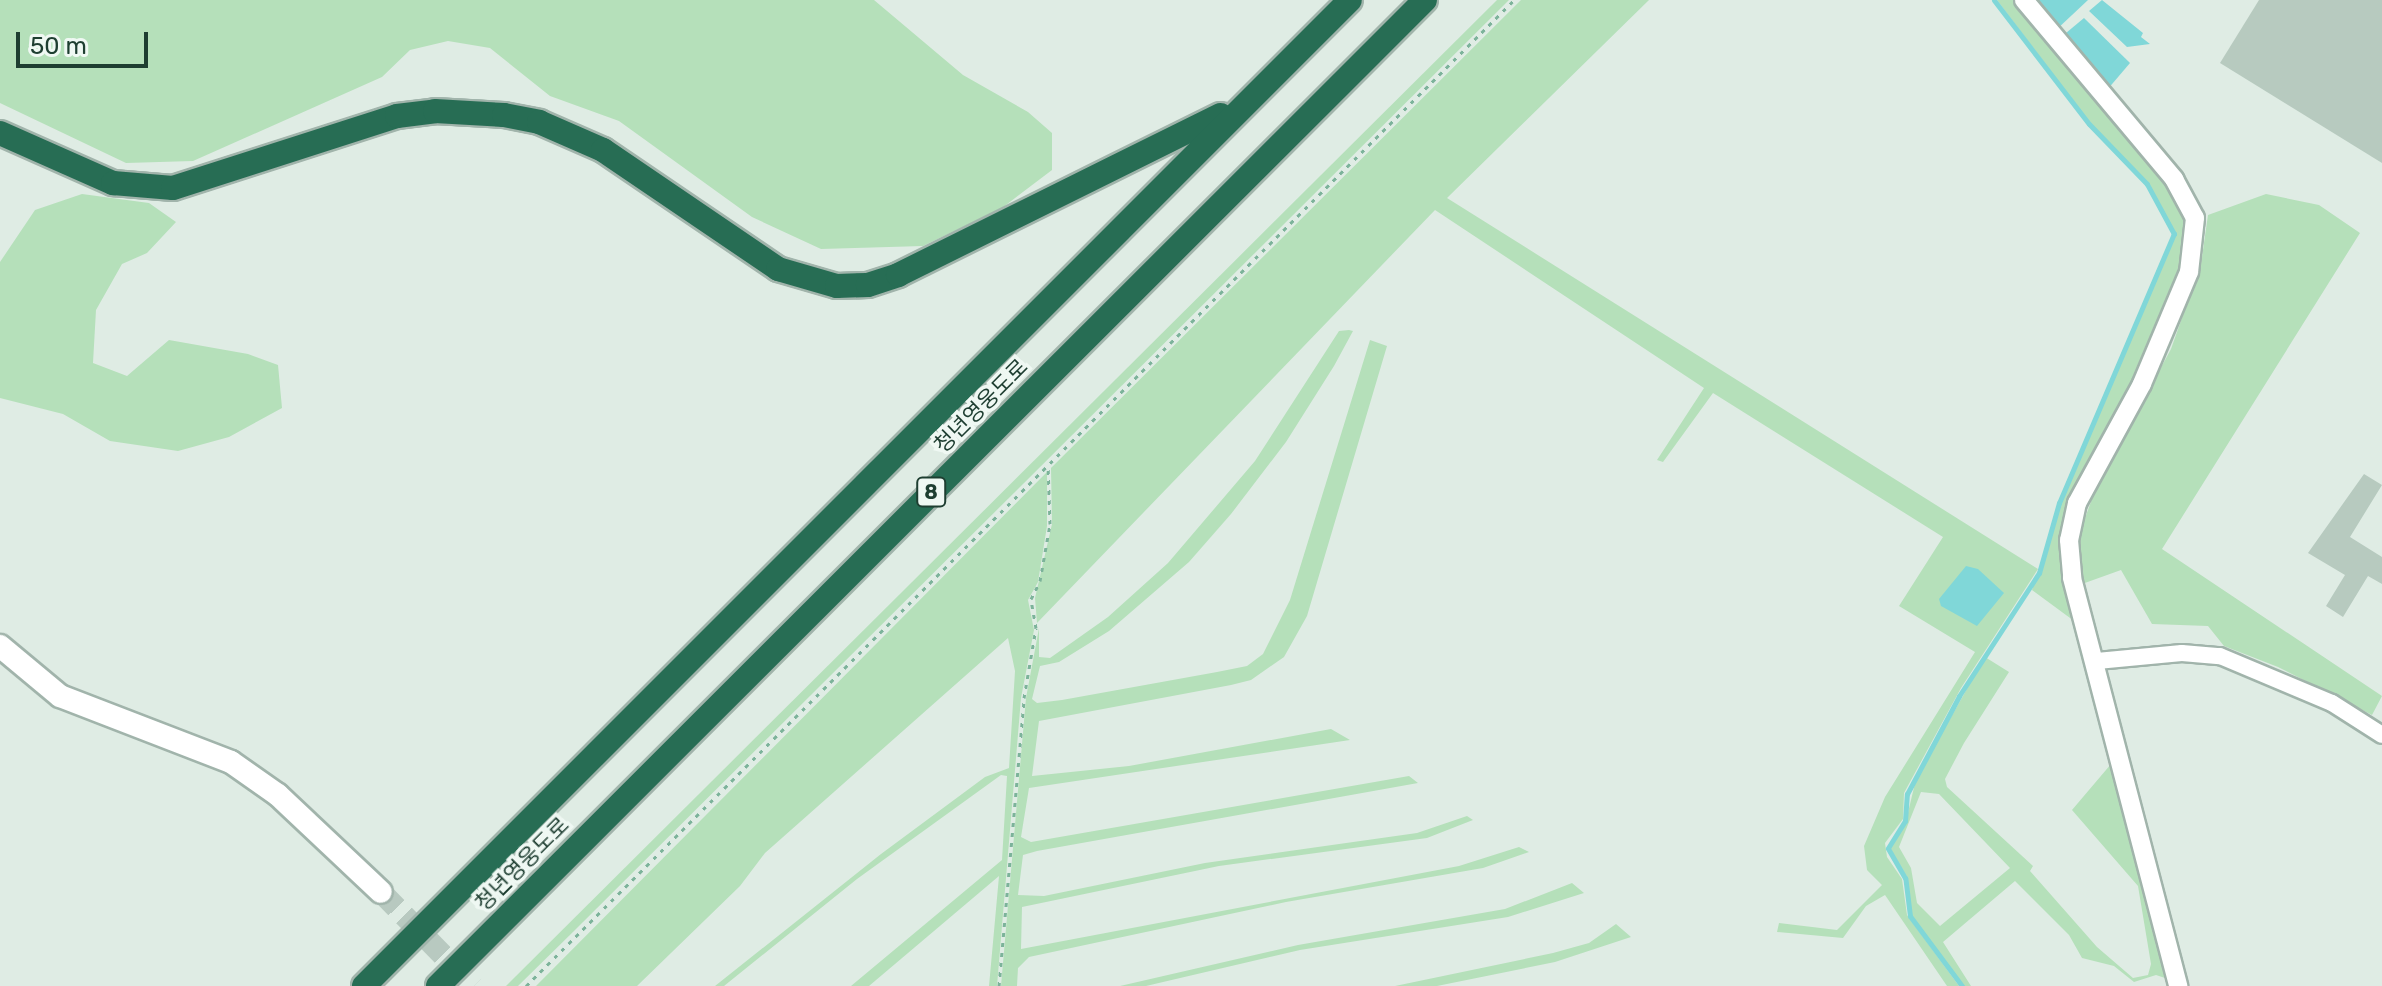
<!DOCTYPE html>
<html>
<head>
<meta charset="utf-8">
<style>
	body { margin:0 }
	#map { position:relative; width:2382px; height:986px; overflow:hidden; background:#dfece4; font-family:Rubik,"Noto Sans KR",sans-serif }
	div>[style] { position:absolute }
	[style*='--x'] { left:calc(var(--x)*1px); top:calc(var(--y)*1px); width:calc(var(--w)*1px); rotate:calc(var(--a)*1deg) }
	.green>* { inset:0; background:#b5e0ba }
	.water>* { inset:0; background:#80d7d8 }
	.stream>* { height:5px; margin:-2.5px; padding:0 2.5px; transform-origin:2.5px; border-radius:2.5px; background:#80d7d8 }
	.building>* { inset:0; background:#b7cabf }
	.secondary-tunnel>* { height:22px; margin-top:-11px; transform-origin:0; background:repeating-linear-gradient(90deg,#b8c9c0 0 22px,transparent 0 33px) }
	.path>* { height:3px; margin-top:-1.5px; transform-origin:0; background:repeating-linear-gradient(90deg,#7cb39a 0 4px,transparent 0 10px) }
	.roads { filter:drop-shadow(2px 0 #a1b4ab) drop-shadow(-2px 0 #a1b4ab) drop-shadow(0 2px #a1b4ab) drop-shadow(0 -2px #a1b4ab) }
	.minor>* { height:16px; margin:-8px; padding:0 8px; transform-origin:8px; border-radius:8px; background:#fff }
	.tertiary>* { height:18px; margin:-9px; padding:0 9px; transform-origin:9px; border-radius:9px; background:#fff }
	.secondary>* { height:22px; margin:-11px; padding:0 11px; transform-origin:11px; border-radius:11px; background:#fff }
	.motorway>* { height:24px; margin:-12px; padding:0 12px; transform-origin:12px; border-radius:12px; background:#276d54 }
	span { translate:-50% -50%; white-space:nowrap; text-align:center; line-height:1.15; -webkit-text-stroke:7px #eff8f3; paint-order:stroke }
	.shield-label span { padding:2px 6px; background:#eff8f3; border:2px solid; border-radius:6px; -webkit-text-stroke-width:0 }
	.shield-label { font-size:20px; color:#1e3e31; font-weight:700 }
	.street-label { font-size:22px; color:#1e3e31 }
	.scale { position:absolute; left:16px; top:32px; width:132px; height:36px; box-sizing:border-box; border:4px solid #1e3e31; border-top:0; padding-left:10px; font-size:24px; line-height:28px; white-space:nowrap; color:#1e3e31; -webkit-text-stroke:6px #eff8f3; paint-order:stroke }
</style>
</head>
<body>
<div id="map">
	<div class="green">
		<div style="clip-path:polygon(0 0,874px 0,963px 75px,1028px 112px,1052px 133px,1052px 170px,1002px 208px,923px 246px,821px 249px,752px 217px,619px 121px,550px 96px,490px 48px,448px 41px,410px 50px,382px 77px,193px 161px,126px 163px,0 103px)"></div>
		<div style="clip-path:polygon(1497px 0,1509px 0,575px 930px,518px 986px,506px 986px)"></div>
		<div style="clip-path:polygon(1521px 0,1649px 0,1447px 198px,2038px 569px,1961px 688px,1904px 793px,1903px 819px,1885px 843px,1887px 857px,1902px 879px,1907px 915px,1959px 986px,1947px 986px,1885px 895px,1866px 906px,1843px 938px,1777px 932px,1779px 923px,1837px 930px,1882px 885px,1867px 870px,1864px 846px,1885px 797px,1975px 652px,1899px 606px,1943px 537px,1713px 393px,1663px 462px,1657px 460px,1704px 388px,1435px 210px,1037px 623px,1035px 598px,1052px 524px,1051px 468px)"></div>
		<div style="clip-path:polygon(1997px 0,2017px 0,2173px 183px,2192px 218px,2175px 294px,2070px 514px,2085px 629px,2032px 590px,2060px 504px,2176px 234px,2148px 183px,2090px 123px)"></div>
		<div style="clip-path:polygon(82px 194px,149px 203px,176px 222px,147px 253px,122px 264px,96px 310px,93px 363px,127px 376px,169px 340px,248px 354px,278px 365px,282px 408px,229px 437px,178px 451px,110px 441px,63px 414px,0 398px,0 262px,35px 210px)"></div>
		<div style="clip-path:polygon(2266px 194px,2319px 205px,2360px 233px,2162px 549px,2382px 696px,2372px 715px,2278px 667px,2224px 646px,2208px 626px,2152px 624px,2121px 570px,2082px 584px,2077px 566px,2081px 529px,2096px 488px,2171px 349px,2201px 264px,2208px 215px)"></div>
		<div style="clip-path:polygon(1349px 330px,1353px 331px,1334px 366px,1286px 442px,1231px 514px,1189px 562px,1109px 631px,1059px 662px,1040px 666px,1032px 699px,1037px 703px,1062px 700px,1217px 672px,1247px 666px,1263px 654px,1290px 600px,1370px 340px,1387px 346px,1307px 616px,1284px 657px,1251px 680px,1231px 685px,1039px 721px,1032px 776px,1129px 766px,1331px 729px,1350px 740px,1029px 788px,1021px 837px,1031px 842px,1409px 776px,1418px 783px,1037px 851px,1023px 855px,1018px 895px,1044px 896px,1205px 863px,1417px 833px,1467px 816px,1473px 820px,1427px 838px,1219px 866px,1022px 907px,1021px 949px,1459px 866px,1519px 847px,1529px 852px,1483px 868px,1286px 902px,1029px 957px,1018px 968px,1017px 986px,1001px 986px,1026px 698px,1039px 628px,1039px 657px,1050px 658px,1108px 617px,1168px 563px,1255px 461px,1339px 331px)"></div>
		<div style="clip-path:polygon(1047px 472px,1047px 526px,1038px 582px,1028px 600px,1034px 630px,1021px 698px,997px 986px,989px 986px,999px 876px,869px 986px,851px 986px,1002px 860px,1007px 776px,1001px 775px,857px 879px,724px 986px,715px 986px,881px 854px,985px 777px,1009px 768px,1015px 671px,1008px 638px,765px 853px,740px 886px,637px 986px,536px 986px)"></div>
		<div style="clip-path:polygon(evenodd,1985px 657px,2009px 672px,1964px 743px,1945px 779px,1947px 787px,2033px 866px,2030px 871px,2097px 947px,2133px 978px,2148px 975px,2151px 964px,2138px 886px,2072px 810px,2117px 757px,2171px 980px,2156px 975px,2134px 982px,2114px 966px,2082px 958px,2069px 935px,2015px 881px,1943px 942px,1971px 986px,1964px 986px,1912px 916px,1907px 877px,1890px 848px,1906px 821px,1916px 779px,1985px 657px,1921px 792px,1939px 794px,2010px 868px,1940px 926px,1917px 903px,1911px 868px,1899px 847px,1921px 792px)"></div>
		<div style="clip-path:polygon(1572px 883px,1584px 893px,1508px 917px,1300px 950px,1146px 986px,1120px 986px,1298px 945px,1505px 909px)"></div>
		<div style="clip-path:polygon(1616px 924px,1631px 937px,1555px 962px,1437px 986px,1395px 986px,1553px 953px,1589px 943px)"></div>
	</div>
	<div class="water">
		<div style="clip-path:polygon(2030px 0,2088px 0,2055px 31px)"></div>
		<div style="clip-path:polygon(2102px 0,2143px 33px,2141px 37px,2150px 44px,2127px 47px,2089px 11px)"></div>
		<div style="clip-path:polygon(2084px 18px,2130px 63px,2107px 90px,2060px 38px)"></div>
		<div style="clip-path:polygon(1966px 566px,1978px 569px,2004px 593px,1977px 626px,1941px 606px,1939px 599px)"></div>
	</div>
	<div class="stream">
		<div style="--x:1962;--y:986;--w:87;--a:-126.6"></div>
		<div style="--x:1910;--y:916;--w:38;--a:-97"></div>
		<div style="--x:1905;--y:878;--w:34;--a:-120"></div>
		<div style="--x:1888;--y:848;--w:32;--a:-58"></div>
		<div style="--x:1905;--y:821;--w:27;--a:-86"></div>
		<div style="--x:1907;--y:794;--w:111;--a:-62"></div>
		<div style="--x:1959;--y:696;--w:147;--a:-57"></div>
		<div style="--x:2039;--y:573;--w:73;--a:-74.1"></div>
		<div style="--x:2059;--y:503;--w:293;--a:-66.9"></div>
		<div style="--x:2174;--y:234;--w:57;--a:-118.4"></div>
		<div style="--x:2147;--y:184;--w:83;--a:-134"></div>
		<div style="--x:2089;--y:124;--w:156;--a:-127.5"></div>
	</div>
	<div class="building">
		<div style="clip-path:polygon(2259px 0,2382px 0,2382px 163px,2220px 63px)"></div>
		<div style="clip-path:polygon(2364px 474px,2382px 485px,2350px 537px,2382px 557px,2382px 584px,2368px 576px,2343px 617px,2326px 606px,2345px 575px,2308px 553px)"></div>
	</div>
	<div class="secondary-tunnel">
		<div style="--x:381;--y:892;--w:132;--a:45.6"></div>
	</div>
	<div class="path">
		<div style="--x:526;--y:986;--w:1396;--a:-44.94"></div>
		<div style="--x:999;--y:986;--w:289;--a:-85"></div>
		<div style="--x:1024;--y:698;--w:71;--a:-80.3"></div>
		<div style="--x:1036;--y:628;--w:29;--a:-100"></div>
		<div style="--x:1031;--y:599;--w:20;--a:-63"></div>
		<div style="--x:1040;--y:581;--w:58;--a:-80"></div>
		<div style="--x:1050;--y:524;--w:59;--a:-91.9"></div>
	</div>
	<div class="roads">
		<div class="minor">
			<div style="--x:2097;--y:661;--w:85;--a:-5.4"></div>
			<div style="--x:2182;--y:653;--w:38;--a:5"></div>
			<div style="--x:2220;--y:656;--w:121;--a:22.8"></div>
			<div style="--x:2332;--y:703;--w:59;--a:32.6"></div>
		</div>
		<div class="tertiary">
			<div style="--x:2024;--y:0;--w:234;--a:50"></div>
			<div style="--x:2174;--y:179;--w:44;--a:61.7"></div>
			<div style="--x:2195;--y:218;--w:54;--a:96.3"></div>
			<div style="--x:2189;--y:272;--w:121;--a:112.8"></div>
			<div style="--x:2142;--y:384;--w:136;--a:118.6"></div>
			<div style="--x:2077;--y:503;--w:38;--a:102"></div>
			<div style="--x:2069;--y:540;--w:38;--a:85"></div>
			<div style="--x:2072;--y:578;--w:422;--a:75.4"></div>
		</div>
		<div class="secondary">
			<div style="--x:0;--y:646;--w:78;--a:39.8"></div>
			<div style="--x:60;--y:696;--w:183;--a:21.1"></div>
			<div style="--x:231;--y:762;--w:57;--a:35.1"></div>
			<div style="--x:278;--y:795;--w:141;--a:43.3"></div>
		</div>
		<div class="motorway">
			<div style="--x:0;--y:133;--w:124;--a:23.9"></div>
			<div style="--x:113;--y:183;--w:60;--a:4.8"></div>
			<div style="--x:173;--y:188;--w:235;--a:-17.8"></div>
			<div style="--x:397;--y:116;--w:38;--a:-7"></div>
			<div style="--x:435;--y:111;--w:69;--a:3.3"></div>
			<div style="--x:504;--y:115;--w:36;--a:11"></div>
			<div style="--x:539;--y:122;--w:70;--a:23.6"></div>
			<div style="--x:603;--y:150;--w:212;--a:34.2"></div>
			<div style="--x:778;--y:269;--w:61;--a:16.1"></div>
			<div style="--x:837;--y:286;--w:31;--a:-2"></div>
			<div style="--x:868;--y:285;--w:32;--a:-18"></div>
			<div style="--x:898;--y:275;--w:360;--a:-26.4"></div>
			<div style="--x:364;--y:986;--w:1394;--a:-45"></div>
			<div style="--x:438;--y:986;--w:1395;--a:-44.97"></div>
		</div>
	</div>
	<div class="shield-label">
		<span style="left:931px;top:492px">8</span>
	</div>
	<div class="street-label">
		<span style="left:981px;top:406px;rotate:-45deg">청년영웅도로</span>
		<span style="left:522px;top:864px;rotate:-45deg">청년영웅도로</span>
	</div>
	<div class="scale">50 m</div>
</div>
</body>
</html>
